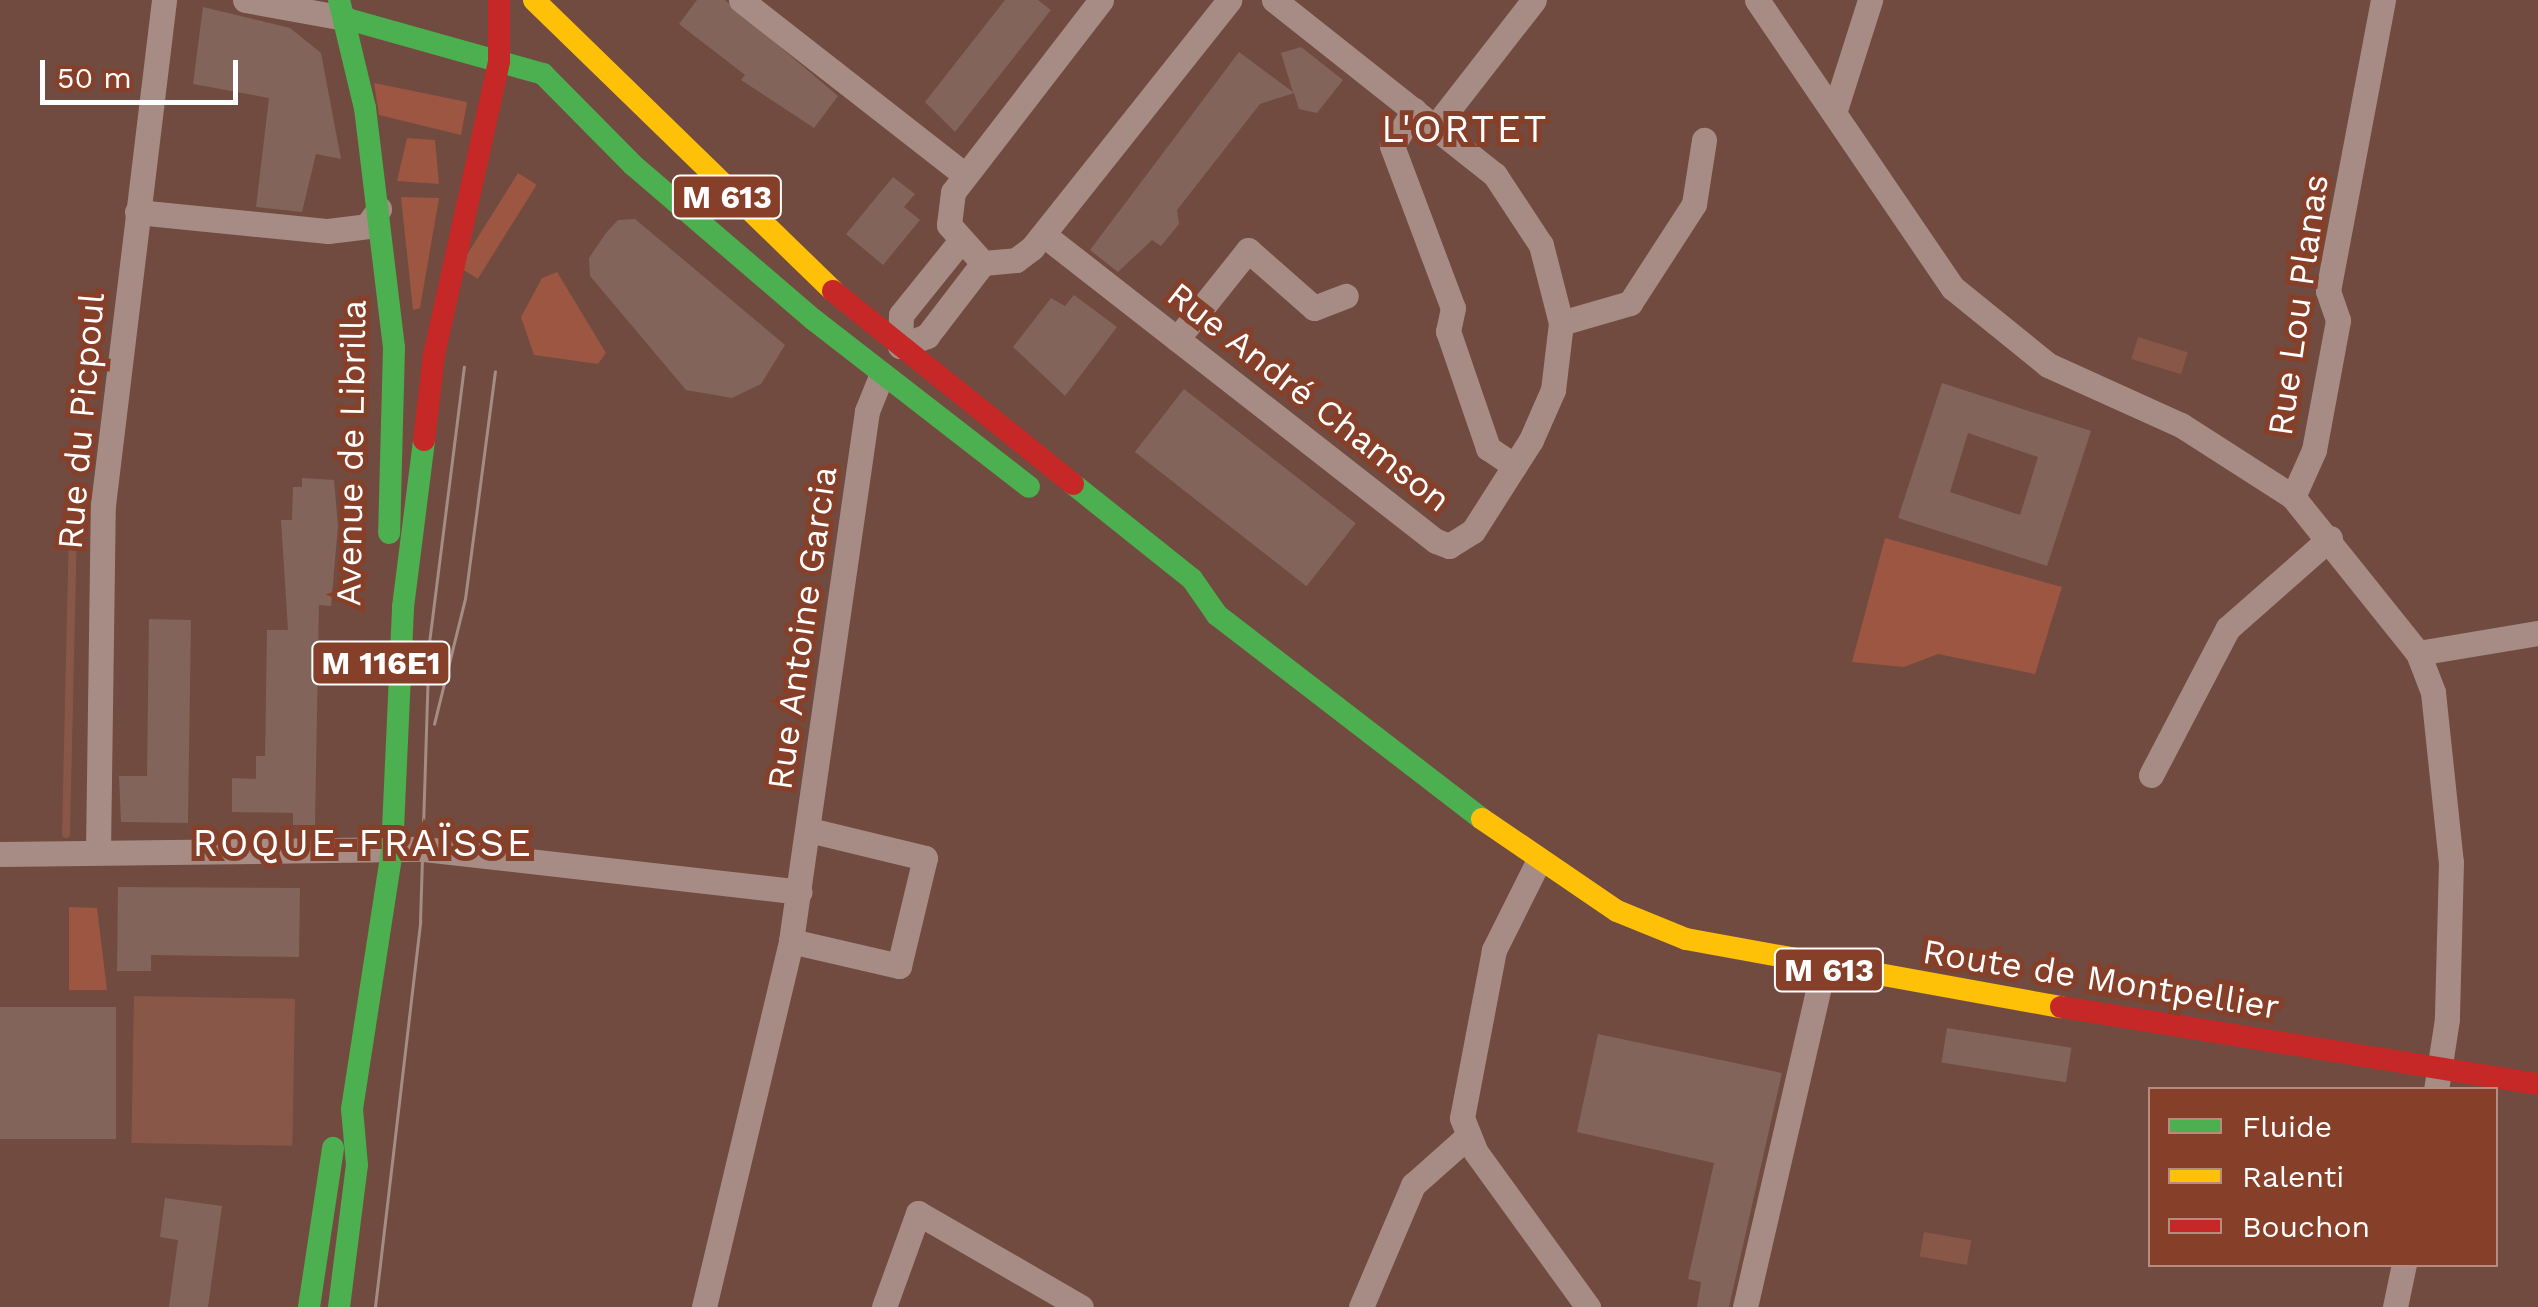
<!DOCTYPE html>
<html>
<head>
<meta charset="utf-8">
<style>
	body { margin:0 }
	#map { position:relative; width:2538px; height:1307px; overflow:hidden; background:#714b3f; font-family:"Work Sans",sans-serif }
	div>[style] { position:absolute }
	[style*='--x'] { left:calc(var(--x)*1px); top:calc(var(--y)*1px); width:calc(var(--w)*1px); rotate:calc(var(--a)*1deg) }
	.green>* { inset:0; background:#9d5642; transform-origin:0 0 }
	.water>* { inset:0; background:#885747; transform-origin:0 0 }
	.stream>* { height:8px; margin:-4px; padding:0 4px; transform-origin:4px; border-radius:4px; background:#885747 }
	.building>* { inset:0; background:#82645a; transform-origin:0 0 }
	.street>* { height:25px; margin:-12.5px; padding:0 12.5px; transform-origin:12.5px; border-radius:12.5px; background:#a78c85 }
	.fast>* { height:22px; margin:-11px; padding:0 11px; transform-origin:11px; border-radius:11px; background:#4caf50 }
	.slow>* { height:22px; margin:-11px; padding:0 11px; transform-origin:11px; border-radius:11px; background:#ffc107 }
	.jam>* { height:22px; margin:-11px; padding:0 11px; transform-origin:11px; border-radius:11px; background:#c62828 }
	.tram>* { height:2.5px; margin:-1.25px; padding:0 1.25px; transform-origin:1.25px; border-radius:1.25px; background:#a58c85 }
	span { translate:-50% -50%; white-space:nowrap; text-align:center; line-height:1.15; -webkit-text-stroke:10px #86402a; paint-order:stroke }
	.shield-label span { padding:2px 8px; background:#86402a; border:2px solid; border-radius:8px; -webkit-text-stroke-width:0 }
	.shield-label { font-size:32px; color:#fff; font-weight:700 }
	.street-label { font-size:35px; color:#fff }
	.neighbourhood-label { font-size:38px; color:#fff; letter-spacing:2.5px }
	.legend { position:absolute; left:2148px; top:1087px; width:350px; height:180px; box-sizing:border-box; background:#86402a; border:2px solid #b68c7f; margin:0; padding:12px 18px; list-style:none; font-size:30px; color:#fff }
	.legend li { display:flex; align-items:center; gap:20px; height:50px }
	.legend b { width:50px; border:2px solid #b68c7f }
	.scale { position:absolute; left:40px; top:60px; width:198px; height:45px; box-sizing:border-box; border:5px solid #fff; border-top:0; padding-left:12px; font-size:30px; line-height:35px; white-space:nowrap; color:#fff; -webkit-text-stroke:8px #86402a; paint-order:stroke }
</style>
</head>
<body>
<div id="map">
	<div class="green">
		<div style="clip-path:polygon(374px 83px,467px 102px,461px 135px,379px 115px)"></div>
		<div style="clip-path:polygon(407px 138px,435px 140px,439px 184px,397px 181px)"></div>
		<div style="left:518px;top:173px;width:22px;height:111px;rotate:32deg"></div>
		<div style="clip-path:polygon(401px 197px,439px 198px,420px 308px,413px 310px)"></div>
		<div style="clip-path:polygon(557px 272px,606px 353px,598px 364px,534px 355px,521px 317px,542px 278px)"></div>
		<div style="clip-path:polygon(1885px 538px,2062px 587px,2035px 674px,1938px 654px,1904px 667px,1852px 662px)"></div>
		<div style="clip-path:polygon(69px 907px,97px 908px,107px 990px,69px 990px)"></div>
	</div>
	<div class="water">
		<div style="left:2138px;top:337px;width:52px;height:23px;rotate:17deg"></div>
		<div style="left:134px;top:996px;width:161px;height:147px;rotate:1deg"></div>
		<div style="left:1924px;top:1232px;width:48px;height:25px;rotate:10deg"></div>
	</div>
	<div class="stream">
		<div style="--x:66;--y:834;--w:298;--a:-88.7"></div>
	</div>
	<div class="building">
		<div style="clip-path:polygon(697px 0,725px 0,838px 96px,814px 128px,741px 80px,745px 75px,679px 24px)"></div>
		<div style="clip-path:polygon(1005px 0,1038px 0,1051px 10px,955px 132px,925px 102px)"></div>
		<div style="clip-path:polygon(203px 7px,290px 28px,321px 53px,341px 159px,316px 154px,302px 212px,256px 207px,269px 98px,193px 84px)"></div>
		<div style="clip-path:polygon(1301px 47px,1343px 80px,1317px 113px,1299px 109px,1294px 93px,1260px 104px,1177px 210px,1179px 224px,1161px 246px,1152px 240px,1118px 272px,1090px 250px,1239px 52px,1293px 92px,1281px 53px)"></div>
		<div style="clip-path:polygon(893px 177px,915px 194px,904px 207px,920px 220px,883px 265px,846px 234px)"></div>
		<div style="clip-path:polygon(635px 219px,785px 345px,761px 384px,732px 398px,686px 390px,590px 276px,589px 258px,606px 233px,618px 220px)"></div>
		<div style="clip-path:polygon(1074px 295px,1117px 327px,1065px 396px,1013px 347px,1051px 298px,1065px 306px)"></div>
		<div style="clip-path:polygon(evenodd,1942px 383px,2091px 431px,2047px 566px,1898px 518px,1942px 383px,1968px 433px,2038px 457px,2020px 515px,1950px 492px,1968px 433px)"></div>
		<div style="left:1184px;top:389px;width:218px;height:80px;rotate:38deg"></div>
		<div style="clip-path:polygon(302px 478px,334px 480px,338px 526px,331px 606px,319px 605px,315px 825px,293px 825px,293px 813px,232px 812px,232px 778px,256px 779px,256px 756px,265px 756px,267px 630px,288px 630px,281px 520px,292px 520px,293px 487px,302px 487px)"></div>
		<div style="clip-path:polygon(149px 619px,191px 620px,188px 823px,121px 822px,119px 776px,147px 776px)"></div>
		<div style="clip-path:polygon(118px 887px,300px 888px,299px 957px,151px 955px,151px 971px,117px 971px)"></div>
		<div style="left:0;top:1007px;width:116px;height:132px"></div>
		<div style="left:1947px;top:1028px;width:126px;height:35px;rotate:9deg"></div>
		<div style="clip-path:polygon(1598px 1034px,1782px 1073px,1729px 1307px,1697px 1307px,1701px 1282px,1688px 1279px,1714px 1163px,1577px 1132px)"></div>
		<div style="clip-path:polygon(165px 1198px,222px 1206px,208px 1307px,169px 1307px,178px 1240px,160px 1237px)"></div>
	</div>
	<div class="street">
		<div style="--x:245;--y:0;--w:101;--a:10.3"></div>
		<div style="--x:741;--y:0;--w:283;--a:38"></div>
		<div style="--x:1101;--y:0;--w:242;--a:127.6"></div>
		<div style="--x:953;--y:192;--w:33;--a:97"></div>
		<div style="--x:949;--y:225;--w:51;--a:48.2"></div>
		<div style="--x:983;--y:263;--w:33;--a:-5"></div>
		<div style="--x:1016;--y:260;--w:20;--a:-37"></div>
		<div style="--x:1032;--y:248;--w:317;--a:-51.5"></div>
		<div style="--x:1757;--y:0;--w:348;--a:55.8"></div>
		<div style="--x:1953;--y:288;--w:122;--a:39"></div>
		<div style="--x:2048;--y:365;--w:146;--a:24.3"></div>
		<div style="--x:2181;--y:425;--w:133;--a:32.7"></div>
		<div style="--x:2293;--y:497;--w:200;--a:51.3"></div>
		<div style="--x:2418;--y:653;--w:42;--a:69"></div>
		<div style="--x:2433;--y:692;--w:171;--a:84"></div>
		<div style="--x:2451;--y:862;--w:157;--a:91.5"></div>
		<div style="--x:2447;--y:1019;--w:72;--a:98.8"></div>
		<div style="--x:1414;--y:110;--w:42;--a:121.4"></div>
		<div style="--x:1392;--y:146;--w:173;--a:69.4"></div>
		<div style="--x:1453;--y:308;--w:24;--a:102"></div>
		<div style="--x:1448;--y:331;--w:124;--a:71.1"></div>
		<div style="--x:1488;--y:448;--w:32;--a:34"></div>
		<div style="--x:1834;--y:113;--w:119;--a:-72.3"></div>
		<div style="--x:1435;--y:127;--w:161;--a:-52.1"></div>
		<div style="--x:137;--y:212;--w:192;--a:5.7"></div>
		<div style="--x:328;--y:231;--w:39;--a:-7"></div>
		<div style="--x:367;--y:226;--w:21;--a:-55"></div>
		<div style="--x:1044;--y:235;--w:497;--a:38"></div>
		<div style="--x:1436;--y:541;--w:14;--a:21"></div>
		<div style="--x:1449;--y:546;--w:28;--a:-32"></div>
		<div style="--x:1473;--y:531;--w:108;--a:-57.5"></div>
		<div style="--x:1531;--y:440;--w:55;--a:-66.3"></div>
		<div style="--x:1553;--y:390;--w:67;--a:-83.2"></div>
		<div style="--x:1561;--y:323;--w:81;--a:-104.4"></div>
		<div style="--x:1541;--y:245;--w:84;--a:-123.3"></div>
		<div style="--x:1495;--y:175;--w:282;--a:-141.6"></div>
		<div style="--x:958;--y:244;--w:91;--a:128.8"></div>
		<div style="--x:901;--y:315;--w:31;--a:92"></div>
		<div style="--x:900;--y:346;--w:29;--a:-20"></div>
		<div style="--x:927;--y:336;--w:92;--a:-52.5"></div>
		<div style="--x:1561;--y:323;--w:72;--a:-16.2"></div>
		<div style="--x:1630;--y:303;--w:118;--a:-57.1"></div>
		<div style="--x:1694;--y:204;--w:65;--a:-81.1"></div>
		<div style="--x:1177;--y:339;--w:114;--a:-51.4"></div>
		<div style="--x:1248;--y:250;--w:88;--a:41.3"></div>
		<div style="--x:1314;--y:308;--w:34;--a:-21"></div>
		<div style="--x:2293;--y:497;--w:51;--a:-65.9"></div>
		<div style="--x:2314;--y:450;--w:132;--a:-79.5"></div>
		<div style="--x:2338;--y:320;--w:31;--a:-109"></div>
		<div style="--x:2328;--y:291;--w:296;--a:-79.3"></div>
		<div style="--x:2418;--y:653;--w:122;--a:-9.5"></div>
		<div style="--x:2151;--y:775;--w:166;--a:-62.4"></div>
		<div style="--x:2228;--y:628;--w:136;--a:-41.4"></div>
		<div style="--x:98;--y:851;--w:346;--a:-89.2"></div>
		<div style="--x:103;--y:505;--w:509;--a:-83.11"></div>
		<div style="--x:0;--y:854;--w:424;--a:-0.7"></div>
		<div style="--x:424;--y:849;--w:378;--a:6.5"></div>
		<div style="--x:1539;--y:860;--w:101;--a:116.6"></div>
		<div style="--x:1494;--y:950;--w:171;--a:100.8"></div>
		<div style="--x:1462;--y:1118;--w:35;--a:68"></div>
		<div style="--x:1475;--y:1151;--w:193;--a:54.1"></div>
		<div style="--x:791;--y:941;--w:111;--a:13"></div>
		<div style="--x:899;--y:966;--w:111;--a:-76.5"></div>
		<div style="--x:925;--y:858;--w:119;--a:-166.4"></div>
		<div style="--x:704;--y:1307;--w:376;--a:-76.6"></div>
		<div style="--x:791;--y:941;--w:535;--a:-81.84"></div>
		<div style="--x:867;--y:411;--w:38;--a:-68"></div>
		<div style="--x:884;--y:1307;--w:100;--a:-70.1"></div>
		<div style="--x:918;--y:1213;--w:188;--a:30"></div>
		<div style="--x:1361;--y:1307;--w:133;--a:-66.9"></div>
		<div style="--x:1413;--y:1185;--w:72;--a:-41.6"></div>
		<div style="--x:1745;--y:1307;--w:347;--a:-77"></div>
		<div style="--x:2395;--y:1307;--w:44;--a:-78.2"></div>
	</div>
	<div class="fast">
		<div style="--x:339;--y:0;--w:111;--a:76.5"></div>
		<div style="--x:365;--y:108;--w:241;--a:83.1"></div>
		<div style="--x:394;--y:347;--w:186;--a:91.5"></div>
		<div style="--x:344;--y:18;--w:207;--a:15.7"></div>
		<div style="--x:543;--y:74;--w:128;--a:45.3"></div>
		<div style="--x:633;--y:165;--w:238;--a:40.6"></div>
		<div style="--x:814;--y:320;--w:272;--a:37.8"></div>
		<div style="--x:1073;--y:484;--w:152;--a:38.6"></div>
		<div style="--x:1192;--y:579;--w:44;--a:55.2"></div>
		<div style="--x:1217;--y:615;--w:334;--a:37.6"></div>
		<div style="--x:309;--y:1307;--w:161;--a:-81.4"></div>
		<div style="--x:339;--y:1307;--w:143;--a:-82.8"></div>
		<div style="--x:357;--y:1165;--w:56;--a:-95.1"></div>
		<div style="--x:352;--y:1109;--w:261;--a:-81.2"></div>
		<div style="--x:392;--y:851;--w:244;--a:-87.4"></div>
		<div style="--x:403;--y:607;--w:168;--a:-82.8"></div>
	</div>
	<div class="slow">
		<div style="--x:534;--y:0;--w:417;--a:44.2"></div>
		<div style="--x:1482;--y:819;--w:163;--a:34.3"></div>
		<div style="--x:1617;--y:911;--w:74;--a:22.1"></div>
		<div style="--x:1686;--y:939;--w:381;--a:10.3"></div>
	</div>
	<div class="jam">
		<div style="--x:833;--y:291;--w:308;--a:38.8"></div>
		<div style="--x:424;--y:440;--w:86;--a:-83.3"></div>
		<div style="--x:434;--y:355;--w:301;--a:-77.5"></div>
		<div style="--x:499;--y:61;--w:61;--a:-90"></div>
		<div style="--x:2061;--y:1007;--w:483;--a:9.2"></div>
	</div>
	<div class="tram">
		<div style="--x:434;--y:724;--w:129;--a:-76.1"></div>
		<div style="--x:465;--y:599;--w:229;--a:-82.5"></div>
		<div style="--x:375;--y:1307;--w:388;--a:-83.3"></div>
		<div style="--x:420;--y:922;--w:279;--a:-88.2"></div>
		<div style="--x:429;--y:643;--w:278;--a:-82.8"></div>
	</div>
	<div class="shield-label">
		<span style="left:727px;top:197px">M 613</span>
		<span style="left:381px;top:663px">M 116E1</span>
		<span style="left:1829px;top:970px">M 613</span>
	</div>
	<div class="street-label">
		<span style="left:2298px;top:305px;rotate:-82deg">Rue Lou Planas</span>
		<span style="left:1309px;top:397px;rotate:38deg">Rue André Chamson</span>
		<span style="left:81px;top:421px;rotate:-85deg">Rue du Picpoul</span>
		<span style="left:351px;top:453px;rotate:-89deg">Avenue de Librilla</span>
		<span style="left:802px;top:628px;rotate:-82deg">Rue Antoine Garcia</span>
		<span style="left:2101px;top:979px;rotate:9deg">Route de Montpellier</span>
	</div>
	<div class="neighbourhood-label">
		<span style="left:1465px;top:130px">L'ORTET</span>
		<span style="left:363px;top:844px">ROQUE-FRAÏSSE</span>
	</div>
	<ul class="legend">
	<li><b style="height:12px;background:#4caf50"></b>Fluide</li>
	<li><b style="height:12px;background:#ffc107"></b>Ralenti</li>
	<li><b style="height:12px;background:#c62828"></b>Bouchon</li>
	</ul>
	<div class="scale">50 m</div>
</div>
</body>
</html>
